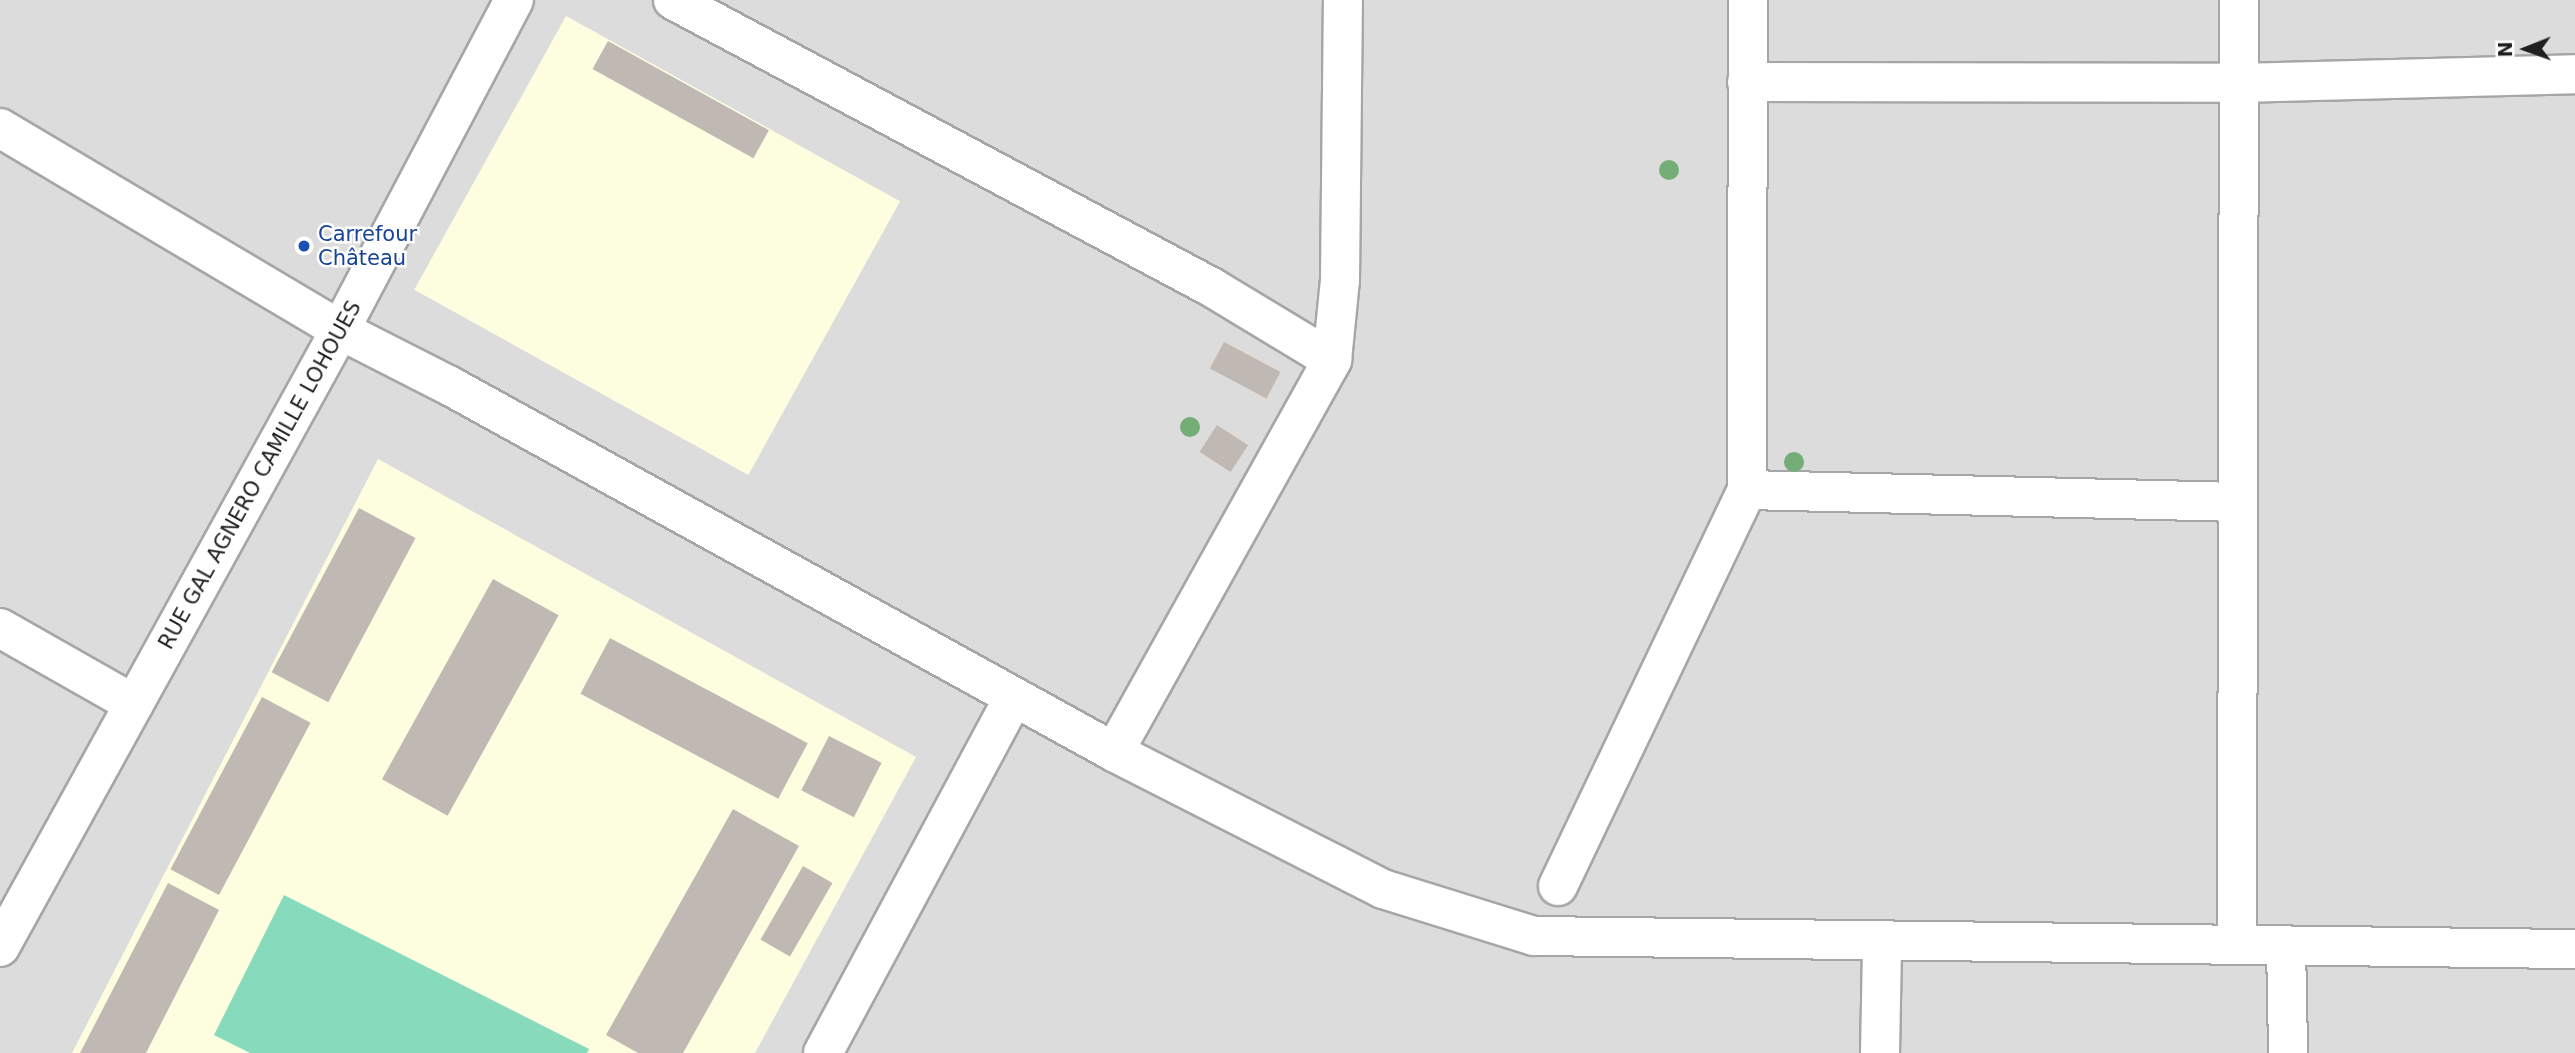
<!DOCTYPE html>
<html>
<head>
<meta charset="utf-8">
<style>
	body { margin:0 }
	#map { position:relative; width:2575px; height:1053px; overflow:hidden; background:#efece5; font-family:"DejaVu Sans",sans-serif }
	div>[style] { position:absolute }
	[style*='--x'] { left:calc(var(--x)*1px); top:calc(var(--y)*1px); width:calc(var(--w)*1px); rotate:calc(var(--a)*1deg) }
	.residential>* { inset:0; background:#dddcdc; transform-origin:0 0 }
	.education>* { inset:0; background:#fdfee0; transform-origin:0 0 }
	.pitch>* { inset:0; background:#87dbbc }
	.building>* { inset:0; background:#c0b8b2; transform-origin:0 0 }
	.roads { filter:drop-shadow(2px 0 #a6a6a6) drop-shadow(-2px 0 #a6a6a6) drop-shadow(0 2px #a6a6a6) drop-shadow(0 -2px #a6a6a6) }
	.minor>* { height:38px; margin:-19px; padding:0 19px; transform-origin:19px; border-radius:19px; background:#fff }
	.trees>* { width:20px; height:20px; margin:-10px; border-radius:50%; background:#74ad76 }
	.dots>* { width:19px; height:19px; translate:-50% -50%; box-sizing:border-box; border:4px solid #fff; border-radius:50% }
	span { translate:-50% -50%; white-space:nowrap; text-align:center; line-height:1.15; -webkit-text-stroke:5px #fff; paint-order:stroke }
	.transit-label { font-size:21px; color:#164399 }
	.left { translate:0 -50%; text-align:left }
	.street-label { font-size:21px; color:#1f1f1f }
	.north { position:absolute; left:2491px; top:14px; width:70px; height:70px; -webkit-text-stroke:5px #fff; paint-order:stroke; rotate:269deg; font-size:19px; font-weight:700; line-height:28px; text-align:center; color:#1f1f1f }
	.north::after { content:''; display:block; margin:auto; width:24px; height:32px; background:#1f1f1f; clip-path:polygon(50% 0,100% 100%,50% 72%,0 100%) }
</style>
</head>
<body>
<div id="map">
	<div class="residential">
		<div style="left:0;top:0;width:2575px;height:1053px"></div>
	</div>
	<div class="education">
		<div style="left:566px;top:16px;width:382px;height:313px;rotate:29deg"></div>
		<div style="clip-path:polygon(378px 459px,916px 757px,755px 1053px,72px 1053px)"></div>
	</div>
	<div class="pitch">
		<div style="clip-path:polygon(284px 895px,589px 1049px,587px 1053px,250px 1053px,214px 1035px)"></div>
	</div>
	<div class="building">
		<div style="left:608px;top:41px;width:184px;height:32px;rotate:29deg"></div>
		<div style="left:1224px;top:342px;width:64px;height:30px;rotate:28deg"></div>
		<div style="left:1217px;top:425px;width:37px;height:32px;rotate:33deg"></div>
		<div style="left:359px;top:508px;width:64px;height:186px;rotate:28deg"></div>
		<div style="left:493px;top:579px;width:75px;height:229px;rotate:29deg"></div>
		<div style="left:610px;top:638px;width:224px;height:63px;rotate:28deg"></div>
		<div style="left:262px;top:697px;width:55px;height:195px;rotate:28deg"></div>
		<div style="left:829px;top:736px;width:59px;height:61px;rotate:27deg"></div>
		<div style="clip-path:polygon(733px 809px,799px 846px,683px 1053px,638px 1053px,606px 1035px)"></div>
		<div style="left:803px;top:866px;width:34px;height:85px;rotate:30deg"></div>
		<div style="clip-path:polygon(168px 883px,219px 910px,146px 1053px,80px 1053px)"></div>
	</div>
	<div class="roads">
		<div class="minor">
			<div style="--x:673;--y:0;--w:612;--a:28.07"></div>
			<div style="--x:1213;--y:288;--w:139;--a:31.2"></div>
			<div style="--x:1747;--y:82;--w:492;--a:0.1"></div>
			<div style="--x:2239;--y:83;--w:336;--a:-1.5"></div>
			<div style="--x:0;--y:128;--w:395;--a:30.7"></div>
			<div style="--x:340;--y:330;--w:123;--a:27"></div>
			<div style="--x:450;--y:386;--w:758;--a:28.86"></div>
			<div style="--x:1114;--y:752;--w:302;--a:27"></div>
			<div style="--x:1383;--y:889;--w:158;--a:17.3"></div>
			<div style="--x:1534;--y:936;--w:1041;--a:0.72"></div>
			<div style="--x:1747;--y:490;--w:488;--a:1.4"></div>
			<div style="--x:0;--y:628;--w:154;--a:29.6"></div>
			<div style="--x:1114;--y:752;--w:449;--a:-60.9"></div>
			<div style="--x:1332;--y:360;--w:80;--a:-84.3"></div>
			<div style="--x:1340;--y:280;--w:280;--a:-89.4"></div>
			<div style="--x:1558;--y:886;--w:439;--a:-64.5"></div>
			<div style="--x:1747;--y:490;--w:490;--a:-89.9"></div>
			<div style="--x:2237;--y:944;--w:944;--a:-89.88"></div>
			<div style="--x:2286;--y:945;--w:108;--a:88.9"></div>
			<div style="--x:0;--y:947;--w:704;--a:-61.14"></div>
			<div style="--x:340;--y:330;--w:373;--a:-62.2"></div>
			<div style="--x:823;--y:1053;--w:404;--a:-61.8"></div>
			<div style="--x:1880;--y:1053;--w:109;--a:-88.9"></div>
		</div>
	</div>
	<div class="trees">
		<div style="left:1669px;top:170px"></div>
		<div style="left:1190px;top:427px"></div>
		<div style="left:1794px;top:462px"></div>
	</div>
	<div class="dots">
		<div style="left:304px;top:246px;background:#1a4fb4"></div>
	</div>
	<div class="transit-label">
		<span class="left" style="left:318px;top:246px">Carrefour<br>Château</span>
	</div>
	<div class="street-label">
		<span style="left:260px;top:475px;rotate:-61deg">RUE GAL AGNERO CAMILLE LOHOUES</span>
	</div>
	<div class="north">N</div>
</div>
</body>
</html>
